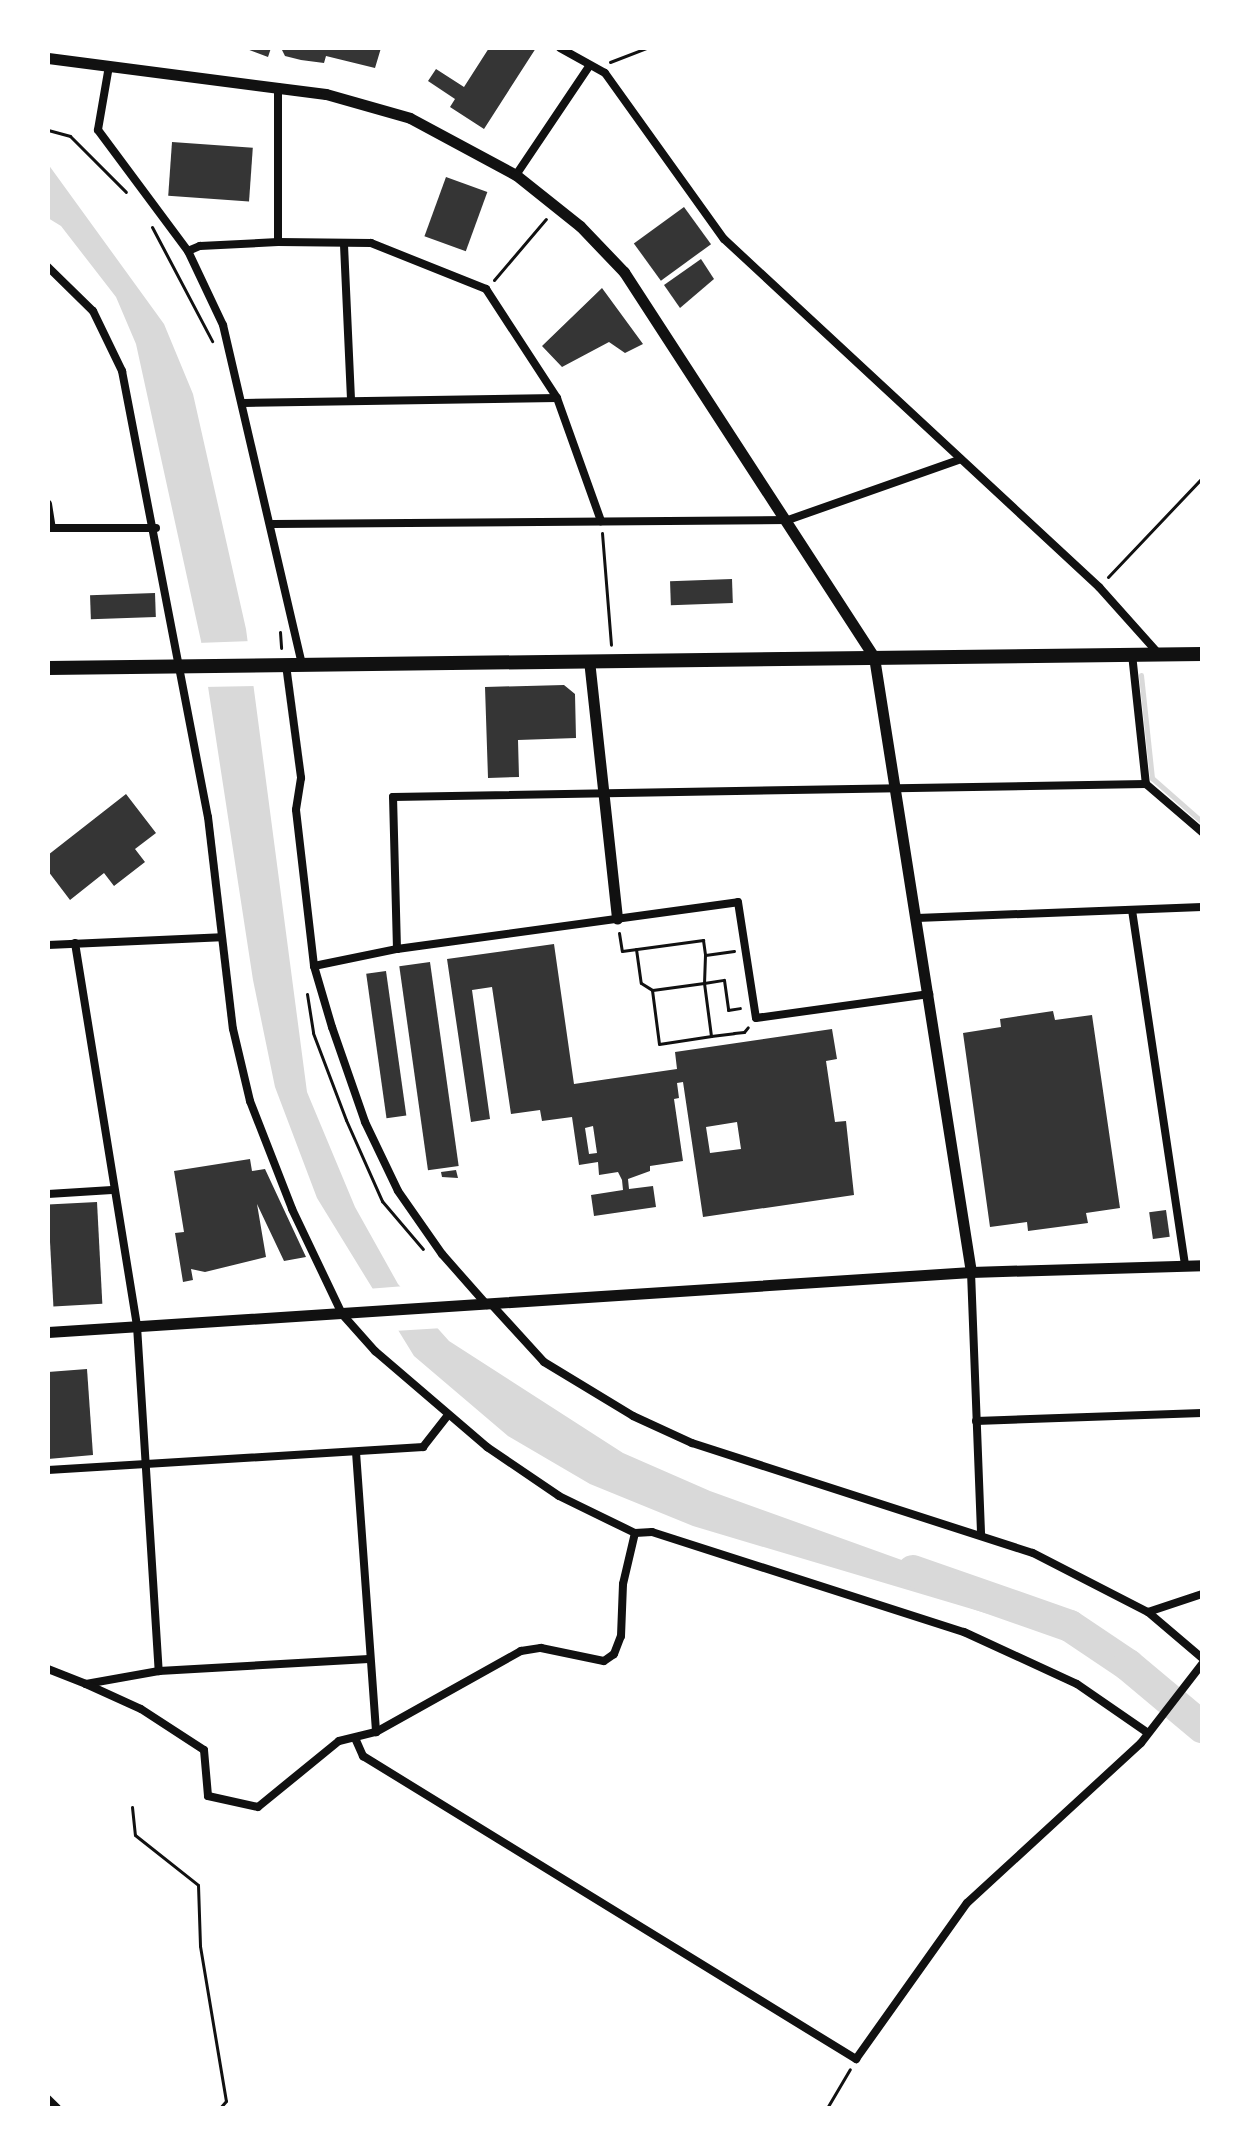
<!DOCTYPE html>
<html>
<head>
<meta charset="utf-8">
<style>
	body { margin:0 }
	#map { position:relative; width:1250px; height:2156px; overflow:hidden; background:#fff; font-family:"Titillium Web",sans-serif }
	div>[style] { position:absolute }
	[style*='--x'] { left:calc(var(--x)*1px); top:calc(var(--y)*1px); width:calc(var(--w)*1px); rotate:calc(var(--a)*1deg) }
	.water>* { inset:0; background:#d9d9d9 }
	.pier>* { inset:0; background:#fff }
	.stream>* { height:5px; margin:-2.5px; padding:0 2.5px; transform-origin:2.5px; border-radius:2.5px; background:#d9d9d9 }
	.river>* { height:32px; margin:-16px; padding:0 16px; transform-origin:16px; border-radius:16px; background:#d9d9d9 }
	.building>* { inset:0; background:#353535; transform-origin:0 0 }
	.path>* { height:3px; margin:-1.5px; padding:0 1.5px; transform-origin:1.5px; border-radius:1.5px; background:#111 }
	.minor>* { height:8px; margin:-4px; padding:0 4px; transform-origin:4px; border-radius:4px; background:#111 }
	.tertiary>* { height:11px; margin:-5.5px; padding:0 5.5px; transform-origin:5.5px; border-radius:5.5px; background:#111 }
	.primary>* { height:14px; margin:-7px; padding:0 7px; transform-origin:7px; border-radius:7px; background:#111 }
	span { translate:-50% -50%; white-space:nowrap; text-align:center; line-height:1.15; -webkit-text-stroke:8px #fff; paint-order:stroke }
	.frame { position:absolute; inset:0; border:50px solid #fff; pointer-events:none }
</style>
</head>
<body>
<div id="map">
	<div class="water">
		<div style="clip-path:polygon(48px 164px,164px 324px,193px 394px,246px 629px,307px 1092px,355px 1207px,398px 1284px,449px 1341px,623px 1453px,710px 1491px,910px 1563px,1039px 1629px,693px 1526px,590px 1484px,508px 1436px,414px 1356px,317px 1198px,275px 1087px,253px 980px,201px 641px,136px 344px,116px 297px,61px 226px,48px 218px)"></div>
	</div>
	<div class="pier">
		<div style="clip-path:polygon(252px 641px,259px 686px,203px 687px,197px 643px)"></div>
		<div style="clip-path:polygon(405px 1286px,443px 1328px,394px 1331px,367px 1289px)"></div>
	</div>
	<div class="stream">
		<div style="--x:1141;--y:675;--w:104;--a:83.9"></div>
		<div style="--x:1152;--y:778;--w:67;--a:41.3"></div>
	</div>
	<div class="river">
		<div style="--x:913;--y:1571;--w:166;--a:19.3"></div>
		<div style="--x:1070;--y:1626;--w:70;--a:33.9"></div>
		<div style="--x:1128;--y:1665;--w:97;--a:40"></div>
	</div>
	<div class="building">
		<div style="clip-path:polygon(244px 48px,262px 50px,271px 48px,268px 57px)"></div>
		<div style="clip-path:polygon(281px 48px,381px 48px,375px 68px,326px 56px,324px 63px,301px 60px,285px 56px)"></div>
		<div style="clip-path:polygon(489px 48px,536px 48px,484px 129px,450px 107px,455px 99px,428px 81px,436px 69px,464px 87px)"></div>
		<div style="left:172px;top:142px;width:81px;height:54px;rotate:4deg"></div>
		<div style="left:446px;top:177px;width:44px;height:63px;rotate:20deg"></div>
		<div style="left:684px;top:207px;width:46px;height:62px;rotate:54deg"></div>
		<div style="clip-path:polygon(701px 259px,714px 279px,680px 308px,664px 285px)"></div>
		<div style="clip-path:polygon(602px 288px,643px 344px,625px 353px,609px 342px,562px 367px,542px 346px)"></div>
		<div style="left:732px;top:579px;width:24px;height:62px;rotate:88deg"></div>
		<div style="left:155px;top:593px;width:24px;height:65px;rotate:88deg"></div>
		<div style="clip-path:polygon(564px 685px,575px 694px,576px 738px,518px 740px,519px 777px,488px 778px,485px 687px)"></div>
		<div style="clip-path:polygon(126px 794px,156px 833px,135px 849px,145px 862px,114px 886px,104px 873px,70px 900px,48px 871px,48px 855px)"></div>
		<div style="clip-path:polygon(evenodd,554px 944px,574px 1084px,677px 1069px,675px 1052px,832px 1029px,837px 1059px,826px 1061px,835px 1122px,846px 1121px,854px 1195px,703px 1217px,683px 1082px,677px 1083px,679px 1098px,674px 1099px,683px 1161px,650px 1166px,650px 1171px,628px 1179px,629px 1189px,653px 1186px,656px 1207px,594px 1216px,591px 1195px,623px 1190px,622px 1180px,618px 1172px,599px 1175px,598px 1162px,579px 1165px,572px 1117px,542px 1121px,540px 1110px,511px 1114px,492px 987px,472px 990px,490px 1119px,471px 1122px,447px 959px,554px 944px,737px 1122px,741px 1149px,710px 1153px,706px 1127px,737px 1122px,554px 944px,593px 1126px,597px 1153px,589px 1154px,585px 1128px,593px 1126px)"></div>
		<div style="left:430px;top:962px;width:206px;height:31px;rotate:82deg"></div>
		<div style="left:386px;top:971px;width:146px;height:20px;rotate:82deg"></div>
		<div style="clip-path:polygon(1053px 1011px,1055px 1020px,1092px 1015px,1120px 1208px,1086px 1213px,1088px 1223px,1028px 1231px,1027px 1222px,990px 1227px,963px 1033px,1001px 1027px,1000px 1019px)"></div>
		<div style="clip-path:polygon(250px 1159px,252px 1171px,265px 1169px,306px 1257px,284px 1261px,257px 1204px,266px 1257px,205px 1272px,191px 1269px,193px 1280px,183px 1282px,175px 1233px,184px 1232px,174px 1171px)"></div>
		<div style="clip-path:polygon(456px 1170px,458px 1178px,442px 1177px,441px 1172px)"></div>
		<div style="left:97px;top:1202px;width:102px;height:49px;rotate:87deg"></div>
		<div style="left:1166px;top:1210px;width:27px;height:17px;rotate:82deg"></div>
		<div style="clip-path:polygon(87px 1369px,93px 1455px,48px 1459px,48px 1372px)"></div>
	</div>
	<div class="path">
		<div style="--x:610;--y:62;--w:40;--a:-21"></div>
		<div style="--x:48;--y:130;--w:23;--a:15"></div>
		<div style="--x:70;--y:136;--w:79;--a:45"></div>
		<div style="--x:152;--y:227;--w:129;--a:62.2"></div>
		<div style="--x:494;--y:280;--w:80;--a:-49.6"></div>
		<div style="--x:602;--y:533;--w:112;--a:85.4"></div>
		<div style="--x:1108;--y:577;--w:137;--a:-46.5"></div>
		<div style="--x:280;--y:632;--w:16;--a:86"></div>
		<div style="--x:619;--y:933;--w:18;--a:81"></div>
		<div style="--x:622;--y:951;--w:82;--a:-7.7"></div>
		<div style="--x:703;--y:940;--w:15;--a:82"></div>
		<div style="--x:636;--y:949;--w:34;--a:82"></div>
		<div style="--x:641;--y:983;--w:13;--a:32"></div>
		<div style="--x:734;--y:951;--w:29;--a:172"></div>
		<div style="--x:705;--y:955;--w:28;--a:92"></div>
		<div style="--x:704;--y:983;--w:20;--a:-9"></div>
		<div style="--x:724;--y:980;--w:30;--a:82"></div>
		<div style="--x:728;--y:1010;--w:12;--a:-9"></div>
		<div style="--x:307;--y:994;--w:39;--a:81"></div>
		<div style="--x:313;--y:1033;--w:93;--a:69.2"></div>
		<div style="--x:346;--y:1120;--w:89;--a:66"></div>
		<div style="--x:382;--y:1201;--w:63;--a:49.5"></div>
		<div style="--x:711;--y:1036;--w:53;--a:-97.5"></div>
		<div style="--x:704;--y:983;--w:52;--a:172.3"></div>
		<div style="--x:652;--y:990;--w:54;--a:82.6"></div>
		<div style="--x:659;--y:1044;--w:53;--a:-8.7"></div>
		<div style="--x:711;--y:1036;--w:23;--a:-7"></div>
		<div style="--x:734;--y:1033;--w:10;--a:-6"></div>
		<div style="--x:744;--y:1032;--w:6;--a:-51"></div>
		<div style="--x:132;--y:1807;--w:28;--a:84"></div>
		<div style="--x:135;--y:1835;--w:80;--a:38.4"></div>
		<div style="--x:198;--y:1885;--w:61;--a:88.1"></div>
		<div style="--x:200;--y:1946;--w:157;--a:80.5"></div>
		<div style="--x:226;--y:2101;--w:9;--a:131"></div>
		<div style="--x:827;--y:2108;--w:45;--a:-59.5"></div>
	</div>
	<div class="minor">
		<div style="--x:560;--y:48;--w:51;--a:29.1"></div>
		<div style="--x:605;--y:73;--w:204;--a:54.4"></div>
		<div style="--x:724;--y:239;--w:512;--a:42.86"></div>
		<div style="--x:1099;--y:587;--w:89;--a:48.2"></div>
		<div style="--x:109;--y:66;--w:65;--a:99.8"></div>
		<div style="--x:98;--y:130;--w:151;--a:53.4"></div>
		<div style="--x:188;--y:251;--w:82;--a:64.7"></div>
		<div style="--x:223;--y:325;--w:348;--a:76.9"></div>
		<div style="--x:516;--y:175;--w:129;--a:-56.1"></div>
		<div style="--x:278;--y:242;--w:155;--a:-90"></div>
		<div style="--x:344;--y:245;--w:156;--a:87.4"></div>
		<div style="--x:188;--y:251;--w:13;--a:-23"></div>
		<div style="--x:200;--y:246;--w:78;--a:-2.9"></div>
		<div style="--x:278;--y:242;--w:93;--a:0.6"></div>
		<div style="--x:371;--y:243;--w:124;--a:21.8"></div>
		<div style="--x:486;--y:289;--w:130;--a:56.9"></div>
		<div style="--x:557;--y:398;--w:131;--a:70.3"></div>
		<div style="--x:48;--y:267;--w:63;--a:44.4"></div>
		<div style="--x:93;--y:311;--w:67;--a:64.2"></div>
		<div style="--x:122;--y:371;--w:454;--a:79.1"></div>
		<div style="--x:208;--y:817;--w:213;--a:83.3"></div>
		<div style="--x:233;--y:1029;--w:74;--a:76.7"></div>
		<div style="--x:250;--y:1101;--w:116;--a:68.7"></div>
		<div style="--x:292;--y:1209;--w:116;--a:64.5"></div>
		<div style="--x:342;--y:1314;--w:50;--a:48.3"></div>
		<div style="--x:375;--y:1351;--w:148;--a:40.6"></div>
		<div style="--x:487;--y:1447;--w:87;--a:34.2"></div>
		<div style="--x:559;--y:1496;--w:85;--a:26"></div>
		<div style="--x:635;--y:1533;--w:17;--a:-3"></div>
		<div style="--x:652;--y:1532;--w:328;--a:17.8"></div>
		<div style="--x:964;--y:1632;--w:124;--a:24.7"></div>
		<div style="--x:1077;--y:1684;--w:86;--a:34.6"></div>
		<div style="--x:244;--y:403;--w:313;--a:-0.9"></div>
		<div style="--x:48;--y:504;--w:24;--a:81"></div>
		<div style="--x:273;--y:524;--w:515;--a:-0.45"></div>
		<div style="--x:788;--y:520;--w:183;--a:-19.4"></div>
		<div style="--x:48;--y:528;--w:108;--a:0"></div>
		<div style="--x:1132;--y:654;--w:131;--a:83.9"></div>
		<div style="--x:1146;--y:784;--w:74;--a:40.6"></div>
		<div style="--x:286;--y:665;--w:114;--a:82.4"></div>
		<div style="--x:301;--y:778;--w:32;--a:99"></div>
		<div style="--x:296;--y:810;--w:157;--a:83.4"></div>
		<div style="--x:314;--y:966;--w:64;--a:73.6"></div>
		<div style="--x:332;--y:1027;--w:101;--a:70.8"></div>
		<div style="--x:365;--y:1122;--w:76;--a:64.4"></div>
		<div style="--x:398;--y:1191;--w:77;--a:55.1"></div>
		<div style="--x:442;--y:1254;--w:68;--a:48.6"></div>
		<div style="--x:1132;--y:910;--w:360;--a:81.5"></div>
		<div style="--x:917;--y:918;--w:285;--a:-2.2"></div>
		<div style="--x:75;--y:943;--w:388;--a:80.8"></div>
		<div style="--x:137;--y:1326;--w:346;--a:86.4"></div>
		<div style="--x:159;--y:1671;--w:210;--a:-3.3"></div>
		<div style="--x:48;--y:945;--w:173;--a:-2.6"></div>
		<div style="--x:397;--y:949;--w:152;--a:-91.5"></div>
		<div style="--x:393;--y:797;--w:753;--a:-0.99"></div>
		<div style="--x:314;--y:966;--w:85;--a:-11.6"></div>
		<div style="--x:397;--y:949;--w:344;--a:-7.8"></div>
		<div style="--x:738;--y:902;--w:117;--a:81.2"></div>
		<div style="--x:756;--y:1018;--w:175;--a:-7.9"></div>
		<div style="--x:48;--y:1194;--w:64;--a:-3.6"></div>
		<div style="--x:971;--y:1272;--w:263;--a:87.8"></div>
		<div style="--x:492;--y:1305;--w:77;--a:47.6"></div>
		<div style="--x:544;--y:1362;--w:104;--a:31.2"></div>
		<div style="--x:633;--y:1416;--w:65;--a:24.6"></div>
		<div style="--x:692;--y:1443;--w:358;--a:17.9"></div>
		<div style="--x:1033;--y:1553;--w:129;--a:27.2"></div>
		<div style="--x:1148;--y:1612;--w:71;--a:40.4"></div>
		<div style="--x:976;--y:1421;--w:226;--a:-2"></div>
		<div style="--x:356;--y:1452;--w:281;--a:85.9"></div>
		<div style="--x:48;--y:1470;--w:376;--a:-3.5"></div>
		<div style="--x:423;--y:1447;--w:41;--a:-52"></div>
		<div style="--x:1148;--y:1612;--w:57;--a:-18.4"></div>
		<div style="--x:48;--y:1669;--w:41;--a:21.5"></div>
		<div style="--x:86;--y:1684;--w:74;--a:-10.1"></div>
		<div style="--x:86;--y:1684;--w:60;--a:24.4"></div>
		<div style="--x:141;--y:1709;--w:75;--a:33.1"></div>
		<div style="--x:204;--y:1750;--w:46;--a:85"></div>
		<div style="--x:208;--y:1796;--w:51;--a:12.4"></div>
		<div style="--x:258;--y:1807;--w:104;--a:-39.2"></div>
		<div style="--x:339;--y:1741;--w:38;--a:-14"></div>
		<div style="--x:376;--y:1732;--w:166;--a:-29.2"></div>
		<div style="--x:521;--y:1651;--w:20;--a:-9"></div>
		<div style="--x:541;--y:1648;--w:64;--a:11.7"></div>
		<div style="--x:604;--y:1661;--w:12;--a:-35"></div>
		<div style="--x:614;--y:1654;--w:19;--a:-69"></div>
		<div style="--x:621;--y:1636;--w:52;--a:-87.8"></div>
		<div style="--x:623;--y:1584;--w:52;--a:-76.8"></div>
		<div style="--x:355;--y:1738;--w:20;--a:66"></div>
		<div style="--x:363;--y:1756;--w:579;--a:31.58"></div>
		<div style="--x:856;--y:2059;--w:191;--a:-54.6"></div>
		<div style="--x:967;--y:1903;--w:236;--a:-42.6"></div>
		<div style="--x:1141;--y:1743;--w:100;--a:-52.3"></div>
		<div style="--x:48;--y:2099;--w:13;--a:45"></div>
	</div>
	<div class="tertiary">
		<div style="--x:48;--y:58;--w:280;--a:7.4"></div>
		<div style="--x:326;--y:94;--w:87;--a:15.9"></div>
		<div style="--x:410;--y:118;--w:120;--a:28.3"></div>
		<div style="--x:516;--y:175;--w:82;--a:38.6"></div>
		<div style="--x:580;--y:226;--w:64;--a:46.3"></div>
		<div style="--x:624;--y:272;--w:459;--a:57"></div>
		<div style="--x:874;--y:657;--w:623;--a:81.04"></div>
		<div style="--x:589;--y:660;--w:260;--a:83.8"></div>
		<div style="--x:48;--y:1332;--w:925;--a:-3.72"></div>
		<div style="--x:971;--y:1272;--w:231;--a:-1.7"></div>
	</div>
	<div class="primary">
		<div style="--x:48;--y:668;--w:1154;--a:-0.7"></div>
	</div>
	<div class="frame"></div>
</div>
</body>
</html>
